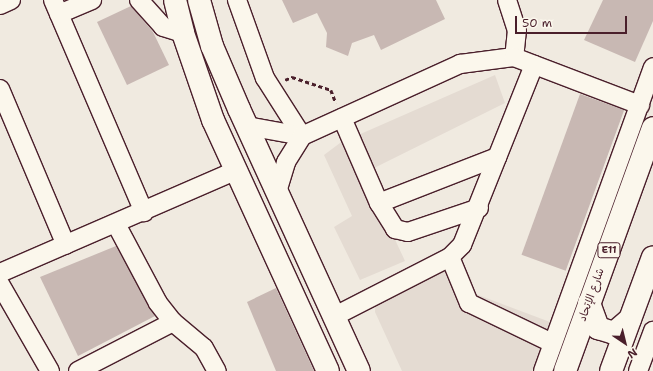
<!DOCTYPE html>
<html>
<head>
<meta charset="utf-8">
<style>
	body { margin:0 }
	#map { position:relative; width:653px; height:371px; overflow:hidden; background:#f0eae0; font-family:"Shantell Sans","Playpen Sans Arabic",sans-serif }
	div>[style] { position:absolute }
	[style*='--x'] { left:calc(var(--x)*1px); top:calc(var(--y)*1px); width:calc(var(--w)*1px); rotate:calc(var(--a)*1deg) }
	.built>* { inset:0; background:#e4dbd2 }
	.building>* { inset:0; background:#c8b8b3; transform-origin:0 0 }
	.path>* { height:2.5px; margin-top:-1.25px; transform-origin:0; background:repeating-linear-gradient(90deg,#4a1f2b 0 4px,transparent 0 7px) }
	.roads { filter:drop-shadow(1px 0 #4a1f2b) drop-shadow(-1px 0 #4a1f2b) drop-shadow(0 1px #4a1f2b) drop-shadow(0 -1px #4a1f2b) }
	.minor>* { height:18px; margin:-9px; padding:0 9px; transform-origin:9px; border-radius:9px; background:#fbf7ec }
	.major>* { height:22px; margin:-11px; padding:0 11px; transform-origin:11px; border-radius:11px; background:#fbf7ec }
	span { translate:-50% -50%; white-space:nowrap; text-align:center; line-height:1.15; -webkit-text-stroke:3px #fbf7ec; paint-order:stroke }
	.shield-label span { padding:1px 3px; background:#fbf7ec; border:1px solid; border-radius:3px; -webkit-text-stroke-width:0 }
	.shield-label { font-size:10px; color:#4a1f2b; font-weight:700 }
	.street-label { font-size:11px; color:#4a1f2b }
	.north { position:absolute; left:605px; top:323px; width:40px; height:40px; -webkit-text-stroke:3px #fbf7ec; paint-order:stroke; rotate:145deg; font-size:11px; font-weight:700; line-height:16px; text-align:center; color:#4a1f2b }
	.north::after { content:''; display:block; margin:auto; width:14px; height:18px; background:#4a1f2b; clip-path:polygon(50% 0,100% 100%,50% 72%,0 100%) }
	.scale { position:absolute; left:515px; top:16px; width:112px; height:18px; box-sizing:border-box; border:2px solid #4a1f2b; border-top:0; padding-left:5px; font-size:12px; line-height:14px; white-space:nowrap; color:#4a1f2b; -webkit-text-stroke:3px #fbf7ec; paint-order:stroke }
</style>
</head>
<body>
<div id="map">
	<div class="built">
		<div style="clip-path:polygon(495px 75px,505px 103px,364px 173px,405px 261px,360px 280px,334px 227px,352px 216px,324px 155px,340px 143px)"></div>
		<div style="clip-path:polygon(460px 256px,472px 281px,468px 284px,473px 293px,550px 322px,532px 371px,402px 371px,375px 312px,376px 296px)"></div>
	</div>
	<div class="building">
		<div style="clip-path:polygon(282px 0,436px 0,445px 19px,381px 50px,374px 35px,352px 43px,348px 56px,326px 47px,327px 33px,317px 13px,293px 23px)"></div>
		<div style="clip-path:polygon(603px 0,653px 0,653px 21px,635px 62px,584px 40px)"></div>
		<div style="clip-path:polygon(131px 6px,153px 32px,169px 65px,127px 85px,97px 22px)"></div>
		<div style="left:580px;top:94px;width:47px;height:171px;rotate:20deg"></div>
		<div style="clip-path:polygon(116px 246px,155px 316px,78px 356px,40px 277px)"></div>
		<div style="clip-path:polygon(276px 288px,314px 371px,276px 371px,247px 302px)"></div>
	</div>
	<div class="path">
		<div style="--x:285;--y:80;--w:8;--a:-23"></div>
		<div style="--x:292;--y:77;--w:41;--a:18.4"></div>
		<div style="--x:331;--y:90;--w:14;--a:69"></div>
	</div>
	<div class="roads">
		<div class="minor">
			<div style="--x:53;--y:0;--w:231;--a:66.8"></div>
			<div style="--x:139;--y:0;--w:36;--a:48"></div>
			<div style="--x:163;--y:27;--w:21;--a:17"></div>
			<div style="--x:237;--y:0;--w:83;--a:70.3"></div>
			<div style="--x:265;--y:78;--w:69;--a:57.5"></div>
			<div style="--x:507;--y:0;--w:32;--a:72"></div>
			<div style="--x:517;--y:30;--w:27;--a:96"></div>
			<div style="--x:0;--y:5;--w:12;--a:-24"></div>
			<div style="--x:59;--y:14;--w:36;--a:-23"></div>
			<div style="--x:0;--y:89;--w:169;--a:67.1"></div>
			<div style="--x:342;--y:118;--w:93;--a:66.5"></div>
			<div style="--x:379;--y:203;--w:31;--a:58"></div>
			<div style="--x:395;--y:229;--w:13;--a:13"></div>
			<div style="--x:408;--y:232;--w:75;--a:-18.7"></div>
			<div style="--x:247;--y:126;--w:56;--a:10.3"></div>
			<div style="--x:302;--y:136;--w:174;--a:-24.5"></div>
			<div style="--x:460;--y:64;--w:54;--a:-7.4"></div>
			<div style="--x:514;--y:57;--w:135;--a:20.9"></div>
			<div style="--x:277;--y:192;--w:31;--a:-73"></div>
			<div style="--x:286;--y:162;--w:31;--a:-58"></div>
			<div style="--x:379;--y:203;--w:127;--a:-21.3"></div>
			<div style="--x:116;--y:224;--w:89;--a:62"></div>
			<div style="--x:158;--y:303;--w:24;--a:52"></div>
			<div style="--x:173;--y:322;--w:40;--a:40"></div>
			<div style="--x:204;--y:348;--w:26;--a:61"></div>
			<div style="--x:450;--y:257;--w:50;--a:67.6"></div>
			<div style="--x:469;--y:303;--w:92;--a:25.7"></div>
			<div style="--x:0;--y:273;--w:256;--a:-23.5"></div>
			<div style="--x:0;--y:284;--w:100;--a:60.1"></div>
			<div style="--x:333;--y:317;--w:131;--a:-27.1"></div>
			<div style="--x:450;--y:257;--w:17;--a:-45"></div>
			<div style="--x:462;--y:245;--w:194;--a:-68.2"></div>
			<div style="--x:78;--y:371;--w:107;--a:-27.3"></div>
			<div style="--x:543;--y:371;--w:323;--a:-70.1"></div>
			<div style="--x:638;--y:371;--w:43;--a:-69.4"></div>
		</div>
		<div class="major">
			<div style="--x:175;--y:0;--w:34;--a:76"></div>
			<div style="--x:183;--y:33;--w:92;--a:71"></div>
			<div style="--x:213;--y:120;--w:276;--a:65.4"></div>
			<div style="--x:199;--y:0;--w:48;--a:74.2"></div>
			<div style="--x:212;--y:46;--w:69;--a:66.8"></div>
			<div style="--x:239;--y:109;--w:288;--a:65.4"></div>
			<div style="--x:589;--y:303;--w:27;--a:70"></div>
			<div style="--x:598;--y:328;--w:17;--a:17"></div>
			<div style="--x:614;--y:333;--w:21;--a:-41"></div>
			<div style="--x:565;--y:371;--w:258;--a:-70.1"></div>
			<div style="--x:611;--y:371;--w:121;--a:-69.8"></div>
		</div>
	</div>
	<div class="shield-label">
		<span style="left:609px;top:250px">E11</span>
	</div>
	<div class="street-label">
		<span style="left:592px;top:295px;rotate:-70deg">شارع الإتحاد</span>
	</div>
	<div class="north">N</div>
	<div class="scale">50 m</div>
</div>
</body>
</html>
